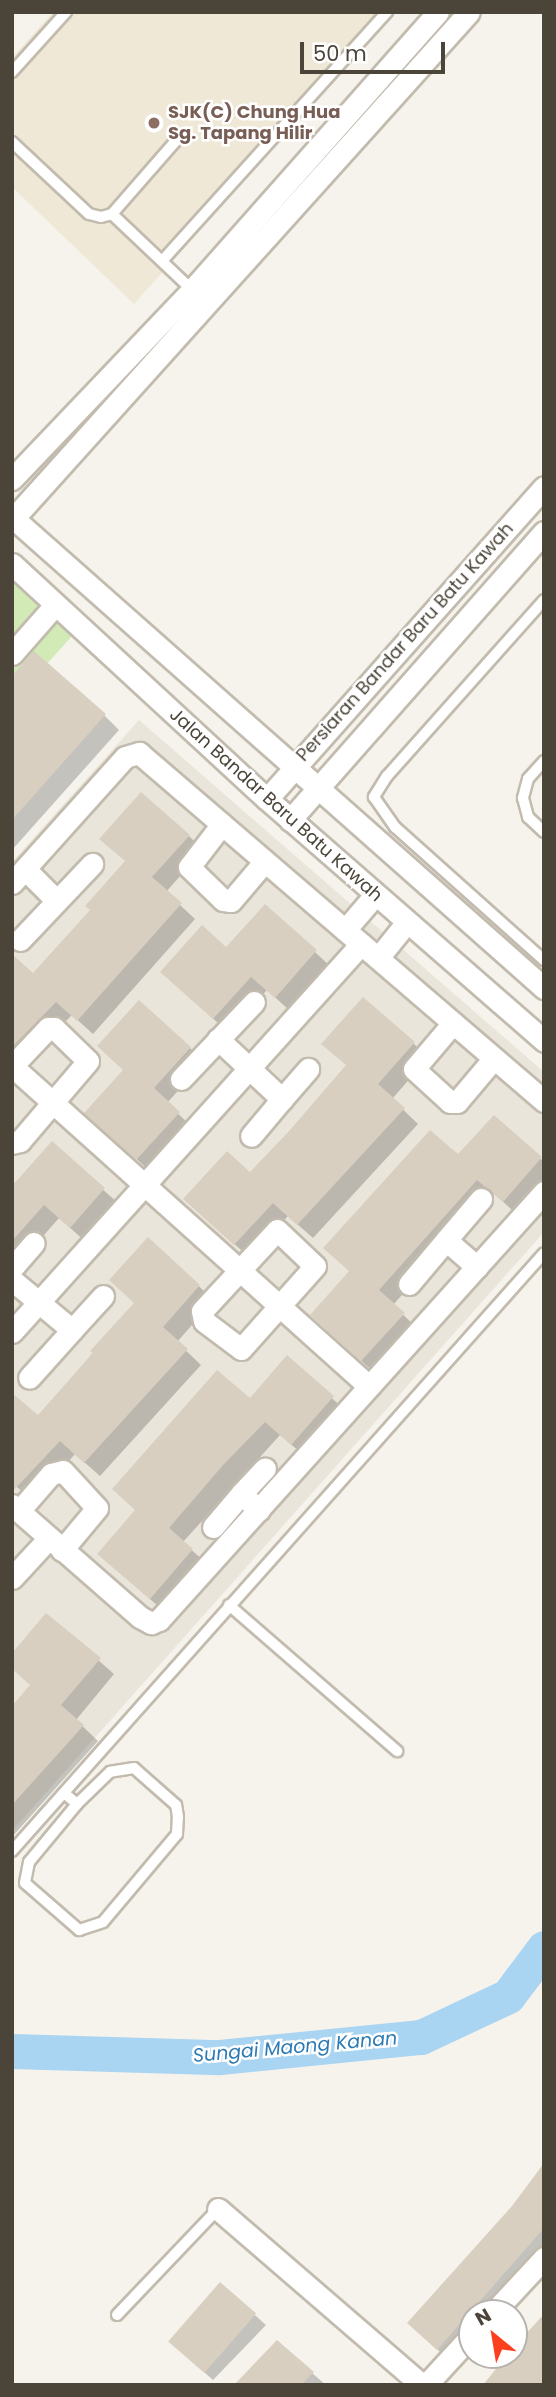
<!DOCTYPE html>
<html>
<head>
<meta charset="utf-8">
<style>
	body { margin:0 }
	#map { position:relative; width:556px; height:2397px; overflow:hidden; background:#f6f3ec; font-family:Poppins,sans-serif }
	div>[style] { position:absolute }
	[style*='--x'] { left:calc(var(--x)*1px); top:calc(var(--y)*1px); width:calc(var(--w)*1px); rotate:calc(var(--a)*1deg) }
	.residential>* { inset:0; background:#eae5da }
	.education>* { inset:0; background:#efe8d6 }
	.green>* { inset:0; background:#d2eab5 }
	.shadow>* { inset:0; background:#0003 }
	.river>* { height:35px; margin:-17.5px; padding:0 17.5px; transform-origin:17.5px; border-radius:17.5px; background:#a9d4f2 }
	.building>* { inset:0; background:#d8cfc1; transform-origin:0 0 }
	.roads { filter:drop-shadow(2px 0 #c2bbae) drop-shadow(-2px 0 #c2bbae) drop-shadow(0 2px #c2bbae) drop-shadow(0 -2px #c2bbae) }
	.lane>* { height:10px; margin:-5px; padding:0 5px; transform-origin:5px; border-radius:5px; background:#fff }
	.street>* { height:21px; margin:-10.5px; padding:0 10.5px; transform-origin:10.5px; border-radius:10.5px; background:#fff }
	.dots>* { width:19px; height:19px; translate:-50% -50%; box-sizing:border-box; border:4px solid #fff; border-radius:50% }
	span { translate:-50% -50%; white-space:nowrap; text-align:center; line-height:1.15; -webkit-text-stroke:5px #fff; paint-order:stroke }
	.education-label { font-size:18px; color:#785e54; font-weight:700 }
	.left { translate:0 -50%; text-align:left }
	.street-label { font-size:18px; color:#4b4439 }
	.water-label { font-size:19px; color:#2e7ab2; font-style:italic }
	.frame { position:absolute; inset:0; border:14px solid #4b4439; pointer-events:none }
	.north { position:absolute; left:458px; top:2299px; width:70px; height:70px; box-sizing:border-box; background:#fff; border:2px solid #b7b4b0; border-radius:50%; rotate:330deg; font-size:19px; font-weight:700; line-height:28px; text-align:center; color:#4b4439 }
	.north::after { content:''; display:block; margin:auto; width:24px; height:32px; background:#fc3f1d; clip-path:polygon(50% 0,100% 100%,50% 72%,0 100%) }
	.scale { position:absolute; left:300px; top:42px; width:145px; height:32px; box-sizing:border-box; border:4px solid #4b4439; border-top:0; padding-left:9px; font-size:21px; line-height:24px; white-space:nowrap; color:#4b4439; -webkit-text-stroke:5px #fff; paint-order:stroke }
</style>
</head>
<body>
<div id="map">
	<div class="residential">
		<div style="clip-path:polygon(139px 720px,544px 1072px,544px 1232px,12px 1831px,12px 862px)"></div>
	</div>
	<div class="education">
		<div style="clip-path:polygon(53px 12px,395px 12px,134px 304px,12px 187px,12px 58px)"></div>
	</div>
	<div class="green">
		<div style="clip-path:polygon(12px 565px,80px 627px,12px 703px)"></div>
	</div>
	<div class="shadow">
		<div style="clip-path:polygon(12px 679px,104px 715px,119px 730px,12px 850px)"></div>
		<div style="clip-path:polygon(189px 836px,203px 850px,166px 892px,195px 919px,93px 1034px,72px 1015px,24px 1063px,12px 1052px,12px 957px,33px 975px,92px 910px,126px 862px)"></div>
		<div style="clip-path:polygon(265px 906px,330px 966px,290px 1011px,267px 990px,228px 1032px,177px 986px,226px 950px)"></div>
		<div style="clip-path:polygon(413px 1043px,428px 1058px,392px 1099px,418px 1124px,313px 1238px,288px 1216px,250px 1258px,200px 1213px)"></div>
		<div style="clip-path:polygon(190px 1048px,204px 1062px,167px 1103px,193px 1128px,152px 1173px,101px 1127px,125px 1071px)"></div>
		<div style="clip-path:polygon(494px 1117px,544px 1162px,544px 1186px,518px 1215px,493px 1193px,393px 1305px,418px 1329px,377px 1375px,327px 1330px)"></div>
		<div style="clip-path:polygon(52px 1144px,119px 1204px,86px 1242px,59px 1218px,15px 1268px,12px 1181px,16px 1184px)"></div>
		<div style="clip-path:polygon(148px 1240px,214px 1300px,177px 1342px,201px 1365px,100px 1476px,75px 1454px,34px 1501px,12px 1483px,38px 1418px,135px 1303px)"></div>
		<div style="clip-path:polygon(288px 1358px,347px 1412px,307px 1458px,280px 1435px,183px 1542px,207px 1564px,165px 1612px,114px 1568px)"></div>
		<div style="clip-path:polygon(47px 1615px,114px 1674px,76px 1720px,98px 1741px,12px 1837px,12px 1709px,32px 1686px)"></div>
		<div style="clip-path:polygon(544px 2170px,544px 2258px,496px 2313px,472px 2313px,472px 2341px,452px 2363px,424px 2337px)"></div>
		<div style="clip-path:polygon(220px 2284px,266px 2325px,213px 2380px,178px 2349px)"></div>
		<div style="clip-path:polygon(277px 2343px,326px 2385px,236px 2385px)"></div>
	</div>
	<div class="river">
		<div style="--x:12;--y:2051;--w:208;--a:1.7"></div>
		<div style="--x:220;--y:2057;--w:202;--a:-5.7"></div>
		<div style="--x:421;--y:2037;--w:96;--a:-25.2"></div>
		<div style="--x:508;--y:1996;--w:60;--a:-53.1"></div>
	</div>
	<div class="building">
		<div style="clip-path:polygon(34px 651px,106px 714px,12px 820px,12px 676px)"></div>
		<div style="clip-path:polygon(141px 792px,190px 835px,152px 877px,182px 903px,77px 1021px,56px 1002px,12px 1047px,12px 954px,33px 973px,90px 910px,85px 906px,125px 861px,99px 839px)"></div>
		<div style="clip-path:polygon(265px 904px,317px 950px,275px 998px,251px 977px,213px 1019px,160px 972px,202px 925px,226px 947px)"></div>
		<div style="clip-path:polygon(363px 997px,415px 1042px,378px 1084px,405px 1108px,297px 1225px,273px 1203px,234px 1245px,183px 1199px,227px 1151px,250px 1172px,290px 1130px,346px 1065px,321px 1044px)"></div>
		<div style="clip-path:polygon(139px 1000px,191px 1047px,154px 1088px,180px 1112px,136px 1160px,84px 1113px,123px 1070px,97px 1046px)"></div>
		<div style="clip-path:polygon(494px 1115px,542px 1157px,503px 1202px,477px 1180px,420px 1244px,379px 1290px,405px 1313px,361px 1361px,310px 1315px,349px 1271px,323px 1248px,430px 1130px,458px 1154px)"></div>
		<div style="clip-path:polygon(52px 1141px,105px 1188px,70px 1228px,44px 1205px,12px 1241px,12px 1186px)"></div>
		<div style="clip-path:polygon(148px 1237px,200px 1285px,163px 1327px,188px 1349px,84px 1463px,60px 1441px,12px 1492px,12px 1393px,38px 1415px,93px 1353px,90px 1351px,134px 1303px,109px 1280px)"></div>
		<div style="clip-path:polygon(287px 1355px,334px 1396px,291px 1445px,265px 1422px,224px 1464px,169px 1528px,193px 1549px,150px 1599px,97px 1554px,135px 1510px,112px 1489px,217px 1370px,250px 1398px)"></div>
		<div style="clip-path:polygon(46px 1613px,101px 1658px,61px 1705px,84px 1725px,12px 1805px,12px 1706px,30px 1685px,12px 1669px,12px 1653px)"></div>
		<div style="clip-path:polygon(544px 2163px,544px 2228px,437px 2350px,407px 2323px,512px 2206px)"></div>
		<div style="left:220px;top:2282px;width:48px;height:79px;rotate:41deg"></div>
		<div style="clip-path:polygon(544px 2314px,544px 2385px,483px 2385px,507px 2355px,514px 2355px,514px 2347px)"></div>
		<div style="clip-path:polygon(277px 2340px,314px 2372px,301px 2385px,234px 2385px)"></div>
	</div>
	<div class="roads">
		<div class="lane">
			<div style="--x:12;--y:72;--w:81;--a:-48"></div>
			<div style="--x:12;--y:142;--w:105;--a:43.1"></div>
			<div style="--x:89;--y:214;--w:12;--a:14"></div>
			<div style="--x:101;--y:217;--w:11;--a:-15"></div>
			<div style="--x:112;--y:214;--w:105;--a:-48.9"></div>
			<div style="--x:112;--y:214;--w:110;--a:43.5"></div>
			<div style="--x:162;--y:261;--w:336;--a:-47.9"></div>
			<div style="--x:544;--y:600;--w:236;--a:131.7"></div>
			<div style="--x:387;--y:776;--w:25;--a:122"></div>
			<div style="--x:374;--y:797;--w:37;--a:55"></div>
			<div style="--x:395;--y:827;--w:200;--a:41.8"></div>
			<div style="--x:544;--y:761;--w:24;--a:132"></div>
			<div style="--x:528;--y:779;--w:20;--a:105"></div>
			<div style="--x:523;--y:798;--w:20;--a:75"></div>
			<div style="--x:528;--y:817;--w:22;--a:43"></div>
			<div style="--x:229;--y:1605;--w:223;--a:41"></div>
			<div style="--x:64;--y:1793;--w:17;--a:40"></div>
			<div style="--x:77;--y:1804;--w:75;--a:129.6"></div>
			<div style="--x:29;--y:1862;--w:21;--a:101"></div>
			<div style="--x:25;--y:1883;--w:72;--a:41"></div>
			<div style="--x:79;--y:1930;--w:25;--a:-18"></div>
			<div style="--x:103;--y:1922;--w:115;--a:-49.9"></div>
			<div style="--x:177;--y:1834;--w:17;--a:-87"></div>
			<div style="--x:178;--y:1817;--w:12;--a:-99"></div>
			<div style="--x:176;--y:1805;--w:56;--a:-138.6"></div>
			<div style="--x:134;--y:1768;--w:24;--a:171"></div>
			<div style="--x:110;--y:1772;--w:46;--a:135.9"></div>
			<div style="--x:12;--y:1851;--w:800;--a:-48.34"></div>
			<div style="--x:117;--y:2315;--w:146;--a:-46.4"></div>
		</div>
		<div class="street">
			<div style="--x:12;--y:479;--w:261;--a:-46.4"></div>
			<div style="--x:192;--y:290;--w:371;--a:-48.5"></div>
			<div style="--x:12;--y:517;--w:711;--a:41.52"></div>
			<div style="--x:12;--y:520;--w:683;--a:-48.03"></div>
			<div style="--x:12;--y:564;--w:347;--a:42.7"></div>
			<div style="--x:267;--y:799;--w:368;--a:41.1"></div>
			<div style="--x:12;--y:654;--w:65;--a:-48.7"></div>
			<div style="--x:267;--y:799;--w:417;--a:-48.4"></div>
			<div style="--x:290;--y:820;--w:384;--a:-48.6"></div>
			<div style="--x:222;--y:824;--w:54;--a:127.5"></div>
			<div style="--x:189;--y:867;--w:47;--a:44.1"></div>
			<div style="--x:223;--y:900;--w:8;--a:7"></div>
			<div style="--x:231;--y:901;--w:52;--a:-49.6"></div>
			<div style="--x:25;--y:869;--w:45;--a:45"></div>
			<div style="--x:12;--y:883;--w:169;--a:-48.1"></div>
			<div style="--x:125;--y:757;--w:15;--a:-16"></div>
			<div style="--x:139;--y:753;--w:534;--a:40.67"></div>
			<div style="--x:345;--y:930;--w:46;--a:-49.4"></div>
			<div style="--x:20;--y:940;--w:105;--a:-46.5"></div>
			<div style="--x:378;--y:958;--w:46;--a:-51.1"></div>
			<div style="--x:453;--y:1023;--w:60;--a:130.3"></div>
			<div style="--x:414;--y:1069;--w:49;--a:42.5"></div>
			<div style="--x:450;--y:1102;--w:7;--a:0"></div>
			<div style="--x:457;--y:1102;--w:57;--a:-49.9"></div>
			<div style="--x:218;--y:1039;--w:88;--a:43.2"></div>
			<div style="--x:282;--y:1099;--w:48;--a:130"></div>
			<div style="--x:12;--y:1066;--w:479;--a:41.9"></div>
			<div style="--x:12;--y:1066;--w:52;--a:-46.5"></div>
			<div style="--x:48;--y:1028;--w:6;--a:0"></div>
			<div style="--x:54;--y:1028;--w:47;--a:44.1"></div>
			<div style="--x:88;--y:1061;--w:105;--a:130.4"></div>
			<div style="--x:20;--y:1141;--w:8;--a:166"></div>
			<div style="--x:181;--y:1079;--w:106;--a:-46.5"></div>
			<div style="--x:282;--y:1099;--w:40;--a:-49"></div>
			<div style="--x:277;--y:1230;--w:52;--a:43.5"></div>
			<div style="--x:315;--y:1266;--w:111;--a:131.7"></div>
			<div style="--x:241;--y:1349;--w:46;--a:-142.9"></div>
			<div style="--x:204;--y:1321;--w:10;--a:-101"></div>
			<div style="--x:202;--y:1311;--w:110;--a:-47.2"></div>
			<div style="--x:477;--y:1267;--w:41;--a:-138.9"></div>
			<div style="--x:446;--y:1240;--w:54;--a:-49.5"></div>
			<div style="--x:12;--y:1268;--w:33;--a:-49"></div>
			<div style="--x:12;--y:1280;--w:78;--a:39.8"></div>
			<div style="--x:72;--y:1330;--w:64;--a:131.9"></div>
			<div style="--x:409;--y:1284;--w:57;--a:-49.9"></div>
			<div style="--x:72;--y:1330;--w:46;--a:-47.6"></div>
			<div style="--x:12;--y:1332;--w:522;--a:-48.03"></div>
			<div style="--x:12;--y:1505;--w:170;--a:41.2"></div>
			<div style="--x:140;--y:1617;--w:13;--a:29"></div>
			<div style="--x:151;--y:1623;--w:9;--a:-21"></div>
			<div style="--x:159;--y:1620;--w:576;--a:-48.03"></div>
			<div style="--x:259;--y:1510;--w:24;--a:-138"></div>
			<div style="--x:241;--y:1494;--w:35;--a:-47"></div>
			<div style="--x:19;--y:1511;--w:49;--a:-49.1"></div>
			<div style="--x:51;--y:1474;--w:12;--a:-14"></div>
			<div style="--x:63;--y:1471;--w:50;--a:47.4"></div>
			<div style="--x:97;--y:1508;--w:55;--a:129.8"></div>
			<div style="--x:213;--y:1527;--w:43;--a:-49.7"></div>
			<div style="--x:12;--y:1578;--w:54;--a:-47.2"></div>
			<div style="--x:218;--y:2209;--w:269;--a:40.8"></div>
			<div style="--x:493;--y:2313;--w:75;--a:-47.2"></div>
			<div style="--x:426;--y:2385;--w:68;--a:-47.4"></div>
		</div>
	</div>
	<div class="dots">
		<div style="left:154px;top:123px;background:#8d6e63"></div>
	</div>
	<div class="education-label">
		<span class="left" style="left:168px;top:123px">SJK(C) Chung Hua<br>Sg. Tapang Hilir</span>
	</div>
	<div class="street-label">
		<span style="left:405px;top:642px;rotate:-48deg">Persiaran Bandar Baru Batu Kawah</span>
		<span style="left:276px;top:805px;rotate:42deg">Jalan Bandar Baru Batu Kawah</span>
	</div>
	<div class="water-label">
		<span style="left:295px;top:2047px;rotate:-5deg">Sungai Maong Kanan</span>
	</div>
	<div class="frame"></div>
	<div class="north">N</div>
	<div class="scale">50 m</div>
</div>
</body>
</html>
